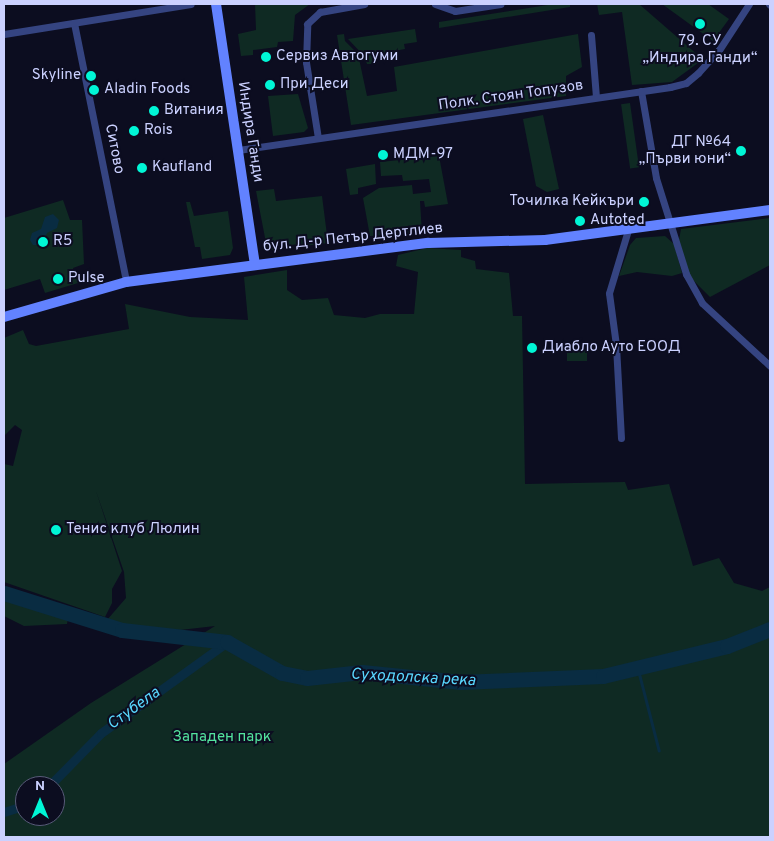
<!DOCTYPE html>
<html>
<head>
<meta charset="utf-8">
<style>
	body { margin:0 }
	#map { position:relative; width:774px; height:841px; overflow:hidden; background:#0c0d20; font-family:Overpass,sans-serif }
	div>[style] { position:absolute }
	[style*='--x'] { left:calc(var(--x)*1px); top:calc(var(--y)*1px); width:calc(var(--w)*1px); rotate:calc(var(--a)*1deg) }
	.green>* { inset:0; background:#0f2a23; transform-origin:0 0 }
	.water>* { inset:0; background:#092c42 }
	.stream>* { height:2.5px; margin:-1.25px; padding:0 1.25px; transform-origin:1.25px; border-radius:1.25px; background:#092c42 }
	.canal>* { height:9px; margin:-4.5px; padding:0 4.5px; transform-origin:4.5px; border-radius:4.5px; background:#092c42 }
	.river>* { height:15px; margin:-7.5px; padding:0 7.5px; transform-origin:7.5px; border-radius:7.5px; background:#092c42 }
	.street>* { height:7px; margin:-3.5px; padding:0 3.5px; transform-origin:3.5px; border-radius:3.5px; background:#354481 }
	.secondary>* { height:10px; margin:-5px; padding:0 5px; transform-origin:5px; border-radius:5px; background:#6282ff }
	.dots>* { width:14px; height:14px; translate:-50% -50%; box-sizing:border-box; border:2px solid #0c0d20; border-radius:50% }
	span { translate:-50% -50%; white-space:nowrap; text-align:center; line-height:1.15; -webkit-text-stroke:4px #0c0d20; paint-order:stroke }
	.poi-label { font-size:15px; color:#cbd1ff }
	.left { translate:0 -50%; text-align:left }
	.right { translate:-100% -50%; text-align:right }
	.street-label { font-size:15px; color:#cbd1ff }
	.park-label { font-size:15px; color:#53e39e }
	.water-label { font-size:16px; color:#59d8ff; font-style:italic }
	.frame { position:absolute; inset:0; border:5px solid #cbd1ff; pointer-events:none }
	.north { position:absolute; left:15px; top:776px; width:50px; height:50px; box-sizing:border-box; background:#0c0d20; border:1px solid #585b79; border-radius:50%; rotate:0deg; font-size:14px; font-weight:700; line-height:20px; text-align:center; color:#cbd1ff }
	.north::after { content:''; display:block; margin:auto; width:18px; height:22px; background:#00f6d6; clip-path:polygon(50% 0,100% 100%,50% 72%,0 100%) }
</style>
</head>
<body>
<div id="map">
	<div class="green">
		<div style="clip-path:polygon(255px 4px,310px 4px,295px 15px,293px 41px,278px 42px,277px 47px,253px 50px,253px 55px,241px 56px,238px 34px,256px 30px)"></div>
		<div style="clip-path:polygon(554px 4px,570px 4px,570px 7px,439px 28px,439px 22px)"></div>
		<div style="clip-path:polygon(597px 4px,639px 4px,699px 56px,698px 63px,672px 82px,632px 85px,622px 12px,599px 15px)"></div>
		<div style="clip-path:polygon(662px 4px,708px 4px,729px 19px,713px 41px)"></div>
		<div style="clip-path:polygon(415px 29px,417px 42px,404px 44px,405px 49px,372px 55px,373px 64px,367px 64px,364px 56px,348px 39px)"></div>
		<div style="clip-path:polygon(344px 34px,345px 41px,358px 54px,367px 96px,397px 91px,394px 67px,578px 34px,582px 67px,566px 76px,566px 96px,351px 125px,337px 35px)"></div>
		<div style="clip-path:polygon(298px 94px,308px 128px,304px 132px,273px 136px,268px 96px)"></div>
		<div style="left:630px;top:103px;width:65px;height:9px;rotate:82deg"></div>
		<div style="clip-path:polygon(543px 115px,559px 189px,547px 192px,536px 186px,523px 119px)"></div>
		<div style="clip-path:polygon(439px 156px,448px 204px,425px 207px,424px 201px,420px 201px,422px 234px,370px 236px,363px 198px,379px 188px,412px 185px,413px 194px,431px 192px,429px 179px,403px 181px,402px 175px,381px 176px,380px 162px)"></div>
		<div style="clip-path:polygon(375px 164px,376px 184px,358px 188px,358px 194px,350px 195px,346px 169px)"></div>
		<div style="clip-path:polygon(274px 189px,276px 201px,322px 196px,328px 243px,272px 250px,267px 248px,256px 191px)"></div>
		<div style="clip-path:polygon(63px 200px,70px 220px,82px 220px,84px 264px,73px 268px,78px 283px,45px 293px,40px 279px,4px 290px,4px 218px)"></div>
		<div style="clip-path:polygon(186px 202px,190px 202px,194px 216px,228px 211px,233px 248px,230px 255px,202px 259px,200px 247px,195px 247px)"></div>
		<div style="clip-path:polygon(770px 218px,770px 265px,710px 297px,688px 275px,679px 240px,681px 229px)"></div>
		<div style="clip-path:polygon(665px 236px,674px 244px,682px 273px,672px 276px,637px 272px,619px 276px,630px 245px,636px 238px)"></div>
		<div style="clip-path:polygon(evenodd,427px 248px,461px 250px,461px 257px,475px 261px,476px 269px,509px 273px,513px 316px,522px 316px,525px 484px,625px 482px,628px 490px,669px 484px,693px 566px,719px 558px,734px 583px,762px 591px,770px 587px,770px 837px,4px 837px,4px 764px,91px 703px,215px 626px,180px 630px,125px 626px,107px 620px,126px 598px,124px 572px,96px 491px,122px 571px,112px 589px,112px 603px,105px 617px,4px 582px,4px 464px,13px 466px,22px 430px,15px 425px,4px 436px,4px 338px,23px 330px,29px 344px,36px 346px,129px 329px,125px 304px,190px 317px,248px 320px,244px 277px,287px 270px,287px 290px,302px 300px,328px 298px,334px 315px,365px 318px,380px 314px,414px 314px,418px 272px,396px 266px,398px 255px,427px 248px,25px 786px,55px 786px,55px 816px,25px 816px,25px 786px)"></div>
		<div style="left:567px;top:349px;width:20px;height:12px"></div>
		<div style="clip-path:polygon(4px 596px,68px 618px,67px 624px,24px 626px,4px 616px)"></div>
	</div>
	<div class="water">
		<div style="clip-path:polygon(53px 214px,59px 220px,57px 228px,47px 233px,42px 245px,33px 245px,30px 240px,32px 233px,41px 229px,45px 217px)"></div>
	</div>
	<div class="stream">
		<div style="--x:638;--y:668;--w:85;--a:75.6"></div>
	</div>
	<div class="canal">
		<div style="--x:49;--y:786;--w:74;--a:-45.5"></div>
		<div style="--x:101;--y:733;--w:155;--a:-35.8"></div>
		<div style="--x:4;--y:812;--w:22;--a:-18"></div>
	</div>
	<div class="river">
		<div style="--x:4;--y:593;--w:124;--a:17.4"></div>
		<div style="--x:122;--y:630;--w:106;--a:6.5"></div>
		<div style="--x:227;--y:642;--w:63;--a:29.4"></div>
		<div style="--x:282;--y:673;--w:25;--a:11"></div>
		<div style="--x:307;--y:678;--w:55;--a:-6.2"></div>
		<div style="--x:362;--y:672;--w:99;--a:5.8"></div>
		<div style="--x:460;--y:682;--w:143;--a:-2.4"></div>
		<div style="--x:603;--y:676;--w:128;--a:-13.6"></div>
		<div style="--x:727;--y:646;--w:46;--a:-21.6"></div>
	</div>
	<div class="street">
		<div style="--x:435;--y:4;--w:21;--a:19"></div>
		<div style="--x:455;--y:11;--w:46;--a:-8.8"></div>
		<div style="--x:769;--y:4;--w:1;--a:45"></div>
		<div style="--x:74;--y:23;--w:264;--a:78.6"></div>
		<div style="--x:4;--y:34;--w:189;--a:-9.1"></div>
		<div style="--x:591;--y:35;--w:62;--a:85.4"></div>
		<div style="--x:641;--y:91;--w:88;--a:80.2"></div>
		<div style="--x:656;--y:178;--w:101;--a:72.6"></div>
		<div style="--x:686;--y:274;--w:33;--a:61"></div>
		<div style="--x:702;--y:303;--w:93;--a:42.8"></div>
		<div style="--x:318;--y:138;--w:77;--a:-99"></div>
		<div style="--x:306;--y:62;--w:38;--a:-88"></div>
		<div style="--x:307;--y:24;--w:18;--a:-43"></div>
		<div style="--x:320;--y:12;--w:45;--a:-10.3"></div>
		<div style="--x:238;--y:150;--w:437;--a:-8.3"></div>
		<div style="--x:670;--y:87;--w:16;--a:-14"></div>
		<div style="--x:686;--y:83;--w:16;--a:-40"></div>
		<div style="--x:698;--y:73;--w:31;--a:-48"></div>
		<div style="--x:719;--y:50;--w:55;--a:-56.9"></div>
		<div style="--x:621;--y:438;--w:93;--a:-93.1"></div>
		<div style="--x:616;--y:345;--w:52;--a:-97.7"></div>
		<div style="--x:609;--y:293;--w:66;--a:-73.2"></div>
	</div>
	<div class="secondary">
		<div style="--x:216;--y:4;--w:263;--a:81.5"></div>
		<div style="--x:4;--y:317;--w:127;--a:-16"></div>
		<div style="--x:126;--y:282;--w:305;--a:-7.4"></div>
		<div style="--x:428;--y:243;--w:117;--a:-1.5"></div>
		<div style="--x:545;--y:240;--w:227;--a:-7.6"></div>
	</div>
	<div class="dots">
		<div style="left:700px;top:24px;background:#00f6d6"></div>
		<div style="left:266px;top:57px;background:#00f6d6"></div>
		<div style="left:91px;top:76px;background:#00f6d6"></div>
		<div style="left:270px;top:85px;background:#00f6d6"></div>
		<div style="left:94px;top:90px;background:#00f6d6"></div>
		<div style="left:154px;top:111px;background:#00f6d6"></div>
		<div style="left:134px;top:131px;background:#00f6d6"></div>
		<div style="left:741px;top:151px;background:#00f6d6"></div>
		<div style="left:383px;top:155px;background:#00f6d6"></div>
		<div style="left:142px;top:168px;background:#00f6d6"></div>
		<div style="left:644px;top:202px;background:#00f6d6"></div>
		<div style="left:580px;top:221px;background:#00f6d6"></div>
		<div style="left:43px;top:242px;background:#00f6d6"></div>
		<div style="left:58px;top:279px;background:#00f6d6"></div>
		<div style="left:532px;top:348px;background:#00f6d6"></div>
		<div style="left:56px;top:530px;background:#00f6d6"></div>
	</div>
	<div class="poi-label">
		<span style="left:700px;top:50px">79. СУ<br>„Индира Ганди“</span>
		<span class="left" style="left:276px;top:57px">Сервиз Автогуми</span>
		<span class="right" style="left:81px;top:76px">Skyline</span>
		<span class="left" style="left:280px;top:85px">При Деси</span>
		<span class="left" style="left:104px;top:90px">Aladin Foods</span>
		<span class="left" style="left:164px;top:111px">Витания</span>
		<span class="left" style="left:144px;top:131px">Rois</span>
		<span class="right" style="left:731px;top:151px">ДГ №64<br>„Първи юни“</span>
		<span class="left" style="left:393px;top:155px">МДМ-97</span>
		<span class="left" style="left:152px;top:168px">Kaufland</span>
		<span class="right" style="left:634px;top:202px">Точилка Кейкъри</span>
		<span class="left" style="left:590px;top:221px">Autoted</span>
		<span class="left" style="left:53px;top:242px">R5</span>
		<span class="left" style="left:68px;top:279px">Pulse</span>
		<span class="left" style="left:542px;top:348px">Диабло Ауто ЕООД</span>
		<span class="left" style="left:66px;top:530px">Тенис клуб Люлин</span>
	</div>
	<div class="street-label">
		<span style="left:511px;top:96px;rotate:-8deg">Полк. Стоян Топузов</span>
		<span style="left:250px;top:132px;rotate:81deg">Индира Ганди</span>
		<span style="left:114px;top:149px;rotate:79deg">Ситово</span>
		<span style="left:353px;top:238px;rotate:-6deg">бул. Д-р Петър Дертлиев</span>
	</div>
	<div class="park-label">
		<span style="left:222px;top:738px">Западен парк</span>
	</div>
	<div class="water-label">
		<span style="left:413px;top:678px;rotate:3deg">Суходолска река</span>
		<span style="left:134px;top:709px;rotate:-36deg">Стубела</span>
	</div>
	<div class="frame"></div>
	<div class="north">N</div>
</div>
</body>
</html>
